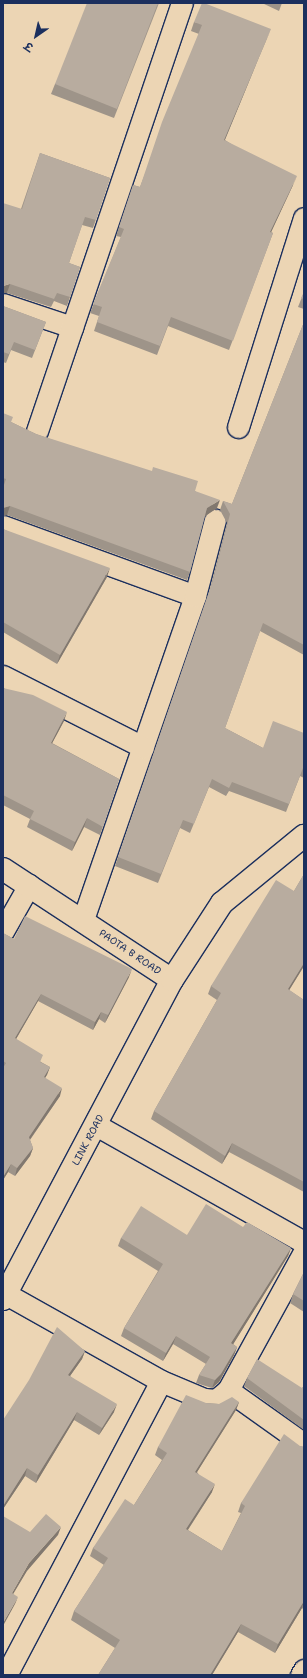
<!DOCTYPE html>
<html>
<head>
<meta charset="utf-8">
<style>
	body { margin:0 }
	#map { position:relative; width:307px; height:1678px; overflow:hidden; background:#ecd5b4; font-family:"Shantell Sans","Playpen Sans Deva",sans-serif }
	div>[style] { position:absolute }
	[style*='--x'] { left:calc(var(--x)*1px); top:calc(var(--y)*1px); width:calc(var(--w)*1px); rotate:calc(var(--a)*1deg) }
	.roads { filter:drop-shadow(1px 0 #1b2f5e) drop-shadow(-1px 0 #1b2f5e) drop-shadow(0 1px #1b2f5e) drop-shadow(0 -1px #1b2f5e) }
	.minor>* { height:21px; margin:-10.5px; padding:0 10.5px; transform-origin:10.5px; border-radius:10.5px; background:#ecd5b4 }
	.tertiary>* { height:22px; margin:-11px; padding:0 11px; transform-origin:11px; border-radius:11px; background:#ecd5b4 }
	.wall>* { inset:0; background:#9e9489 }
	.shaded-wall>* { inset:0; background:#81786f }
	.building>* { inset:0; background:#b8ac9f }
	span { translate:-50% -50%; white-space:nowrap; text-align:center; line-height:1.15; -webkit-text-stroke:3.5px #ecd5b4; paint-order:stroke }
	.street-label { font-size:10px; color:#1b2f5e }
	.frame { position:absolute; inset:0; border:4px solid #1b2f5e; pointer-events:none }
	.north { position:absolute; left:16px; top:16px; width:40px; height:40px; -webkit-text-stroke:3px #ecd5b4; paint-order:stroke; rotate:214deg; font-size:11px; font-weight:700; line-height:16px; text-align:center; color:#1b2f5e }
	.north::after { content:''; display:block; margin:auto; width:14px; height:18px; background:#1b2f5e; clip-path:polygon(50% 0,100% 100%,50% 72%,0 100%) }
</style>
</head>
<body>
<div id="map">
	<div class="roads">
		<div class="minor">
			<div style="--x:3;--y:304;--w:73;--a:18.4"></div>
			<div style="--x:238;--y:427;--w:219;--a:-72.5"></div>
			<div style="--x:37;--y:431;--w:452;--a:-71.3"></div>
			<div style="--x:3;--y:526;--w:204;--a:20"></div>
			<div style="--x:195;--y:596;--w:343;--a:109.1"></div>
			<div style="--x:195;--y:596;--w:79;--a:-75.3"></div>
			<div style="--x:3;--y:676;--w:157;--a:26.9"></div>
			<div style="--x:3;--y:931;--w:53;--a:-60.5"></div>
			<div style="--x:96;--y:1125;--w:239;--a:29.4"></div>
			<div style="--x:161;--y:1381;--w:47;--a:22.7"></div>
			<div style="--x:204;--y:1399;--w:12;--a:5"></div>
			<div style="--x:216;--y:1400;--w:16;--a:-40"></div>
			<div style="--x:228;--y:1390;--w:158;--a:-61.2"></div>
			<div style="--x:228;--y:1390;--w:93;--a:35.4"></div>
			<div style="--x:6;--y:1675;--w:332;--a:-62.2"></div>
			<div style="--x:161;--y:1381;--w:178;--a:-150.7"></div>
			<div style="--x:301;--y:1675;--w:6;--a:-59"></div>
		</div>
		<div class="tertiary">
			<div style="--x:3;--y:869;--w:202;--a:33.3"></div>
			<div style="--x:3;--y:1299;--w:361;--a:-62.1"></div>
			<div style="--x:172;--y:980;--w:92;--a:-57"></div>
			<div style="--x:222;--y:903;--w:106;--a:-39.3"></div>
		</div>
	</div>
	<div class="wall">
		<div style="clip-path:polygon(159px 3px,114px 118px,51px 94px,55px 84px)"></div>
		<div style="clip-path:polygon(262px 3px,282px 3px,279px 11px)"></div>
		<div style="clip-path:polygon(194px 22px,267px 38px,225px 140px,293px 185px,271px 232px,273px 233px,229px 350px,168px 326px,157px 355px,94px 331px,99px 316px,90px 313px,121px 237px,116px 236px,133px 185px,140px 187px,199px 34px,191px 31px)"></div>
		<div style="clip-path:polygon(40px 153px,110px 178px,93px 228px,82px 225px,69px 263px,80px 267px,67px 306px,54px 301px,51px 307px,7px 293px,21px 209px)"></div>
		<div style="clip-path:polygon(304px 292px,304px 309px,298px 307px)"></div>
		<div style="clip-path:polygon(3px 306px,46px 322px,32px 358px,11px 350px,6px 363px,3px 362px)"></div>
		<div style="clip-path:polygon(304px 322px,304px 655px,260px 631px,225px 728px,263px 748px,304px 733px,304px 778px,300px 776px,286px 812px,229px 791px,226px 796px,209px 787px,190px 833px,180px 828px,158px 883px,115px 866px,210px 589px,227px 523px,220px 510px,223px 501px,232px 504px)"></div>
		<div style="clip-path:polygon(3px 413px,11px 422px,36px 434px,195px 491px,217px 508px,205px 516px,190px 572px,187px 580px,7px 515px,3px 516px)"></div>
		<div style="clip-path:polygon(3px 529px,107px 577px,57px 664px,3px 632px)"></div>
		<div style="clip-path:polygon(3px 688px,64px 721px,52px 743px,119px 779px,100px 835px,84px 827px,72px 851px,27px 827px,30px 819px,3px 805px)"></div>
		<div style="clip-path:polygon(304px 874px,304px 966px,289px 990px,304px 1000px,304px 1192px,229px 1152px,222px 1164px,151px 1119px,154px 1111px,217px 1000px,208px 994px,211px 986px,294px 891px)"></div>
		<div style="clip-path:polygon(3px 933px,14px 939px,129px 977px,105px 1023px,99px 1019px,93px 1030px,38px 1001px,16px 1039px,41px 1062px,50px 1067px,45px 1078px,60px 1096px,30px 1140px,33px 1148px,30px 1156px,15px 1176px,8px 1172px,3px 1180px)"></div>
		<div style="clip-path:polygon(243px 1227px,291px 1248px,288px 1256px,233px 1344px,237px 1347px,234px 1355px,219px 1382px,212px 1388px,196px 1383px,199px 1375px,206px 1364px,173px 1344px,163px 1361px,121px 1336px,124px 1328px,158px 1271px,118px 1246px,121px 1238px,187px 1235px)"></div>
		<div style="clip-path:polygon(304px 1272px,304px 1312px,290px 1303px,293px 1294px)"></div>
		<div style="clip-path:polygon(85px 1351px,82px 1359px,70px 1376px,114px 1412px,99px 1435px,74px 1420px,36px 1483px,25px 1476px,3px 1509px,3px 1420px)"></div>
		<div style="clip-path:polygon(247px 1378px,302px 1388px,304px 1386px,304px 1430px,244px 1386px)"></div>
		<div style="clip-path:polygon(239px 1402px,236px 1410px,197px 1472px,212px 1492px,188px 1530px,222px 1551px,241px 1513px,238px 1512px,241px 1503px,300px 1446px,304px 1447px,304px 1610px,302px 1608px,275px 1653px,238px 1632px,212px 1675px,98px 1675px,115px 1648px,71px 1620px,74px 1611px,104px 1565px,90px 1556px,93px 1548px,134px 1505px,162px 1460px,155px 1455px,158px 1447px,206px 1403px,219px 1404px)"></div>
	</div>
	<div class="shaded-wall">
		<div style="clip-path:polygon(271px 29px,267px 38px,221px 149px,224px 140px)"></div>
		<div style="clip-path:polygon(297px 176px,293px 185px,267px 241px,270px 232px)"></div>
		<div style="clip-path:polygon(10px 284px,7px 293px,3px 293px,3px 286px)"></div>
		<div style="clip-path:polygon(220px 500px,217px 508px,204px 517px,207px 508px)"></div>
		<div style="clip-path:polygon(10px 506px,7px 515px,3px 516px,3px 508px)"></div>
		<div style="clip-path:polygon(110px 568px,107px 577px,57px 664px,60px 655px)"></div>
		<div style="clip-path:polygon(67px 712px,64px 721px,48px 751px,51px 743px)"></div>
		<div style="clip-path:polygon(87px 818px,84px 827px,72px 851px,75px 842px)"></div>
		<div style="clip-path:polygon(304px 963px,304px 966px,285px 997px,288px 989px)"></div>
		<div style="clip-path:polygon(132px 969px,129px 977px,105px 1023px,108px 1015px)"></div>
		<div style="clip-path:polygon(41px 994px,38px 1001px,12px 1046px,15px 1038px)"></div>
		<div style="clip-path:polygon(101px 1012px,99px 1019px,93px 1030px,95px 1022px)"></div>
		<div style="clip-path:polygon(50px 1067px,47px 1075px,41px 1084px,44px 1077px)"></div>
		<div style="clip-path:polygon(62px 1088px,60px 1096px,26px 1145px,29px 1137px)"></div>
		<div style="clip-path:polygon(232px 1143px,229px 1152px,222px 1164px,225px 1156px)"></div>
		<div style="clip-path:polygon(33px 1148px,30px 1156px,15px 1176px,17px 1168px)"></div>
		<div style="clip-path:polygon(11px 1164px,8px 1172px,3px 1180px,3px 1177px)"></div>
		<div style="clip-path:polygon(291px 1248px,288px 1256px,229px 1351px,231px 1343px)"></div>
		<div style="clip-path:polygon(176px 1336px,173px 1344px,163px 1361px,166px 1353px)"></div>
		<div style="clip-path:polygon(237px 1347px,234px 1355px,219px 1382px,212px 1388px,215px 1380px)"></div>
		<div style="clip-path:polygon(85px 1351px,82px 1359px,65px 1383px,68px 1375px)"></div>
		<div style="clip-path:polygon(239px 1402px,236px 1410px,192px 1480px,195px 1472px)"></div>
		<div style="clip-path:polygon(117px 1404px,114px 1412px,99px 1435px,102px 1428px)"></div>
		<div style="clip-path:polygon(77px 1412px,74px 1420px,36px 1483px,38px 1475px)"></div>
		<div style="clip-path:polygon(27px 1468px,25px 1476px,3px 1509px,3px 1506px)"></div>
		<div style="clip-path:polygon(215px 1484px,212px 1492px,183px 1537px,186px 1529px)"></div>
		<div style="clip-path:polygon(61px 1527px,58px 1535px,27px 1571px,9px 1601px,12px 1593px,29px 1563px)"></div>
		<div style="clip-path:polygon(18px 1597px,15px 1604px,3px 1626px,3px 1623px)"></div>
		<div style="clip-path:polygon(304px 1601px,302px 1608px,275px 1653px,278px 1644px)"></div>
		<div style="clip-path:polygon(241px 1624px,238px 1632px,212px 1675px,210px 1675px)"></div>
	</div>
	<div class="building">
		<div style="clip-path:polygon(87px 3px,158px 3px,117px 109px,55px 84px)"></div>
		<div style="clip-path:polygon(202px 3px,204px 3px,271px 29px,224px 140px,297px 176px,270px 232px,273px 233px,233px 341px,171px 317px,160px 346px,97px 322px,102px 307px,93px 304px,124px 229px,119px 227px,133px 185px,140px 187px,162px 122px,202px 25px,194px 22px)"></div>
		<div style="clip-path:polygon(40px 153px,110px 178px,96px 220px,85px 217px,69px 263px,80px 267px,70px 297px,57px 293px,54px 299px,10px 284px,3px 286px,3px 203px,22px 209px)"></div>
		<div style="clip-path:polygon(304px 292px,304px 299px,301px 298px)"></div>
		<div style="clip-path:polygon(3px 306px,46px 322px,35px 350px,14px 342px,9px 354px,3px 352px)"></div>
		<div style="clip-path:polygon(304px 322px,304px 645px,263px 623px,225px 728px,263px 748px,273px 721px,304px 733px,304px 768px,303px 768px,289px 804px,232px 782px,229px 788px,212px 779px,194px 824px,183px 820px,161px 874px,118px 857px,213px 580px,230px 514px,223px 501px,232px 504px)"></div>
		<div style="clip-path:polygon(3px 413px,13px 417px,11px 422px,36px 434px,152px 471px,153px 467px,198px 481px,195px 491px,220px 500px,207px 508px,190px 572px,10px 506px,3px 508px,3px 488px,6px 479px,3px 478px)"></div>
		<div style="clip-path:polygon(3px 529px,110px 568px,60px 655px,3px 622px)"></div>
		<div style="clip-path:polygon(3px 688px,33px 695px,67px 712px,51px 743px,119px 779px,103px 827px,87px 818px,75px 842px,30px 819px,34px 811px,3px 795px)"></div>
		<div style="clip-path:polygon(304px 874px,304px 963px,288px 989px,304px 1000px,304px 1182px,232px 1143px,225px 1156px,154px 1111px,221px 993px,211px 986px,276px 880px,294px 891px)"></div>
		<div style="clip-path:polygon(25px 916px,132px 969px,108px 1015px,101px 1012px,95px 1022px,41px 994px,15px 1038px,43px 1055px,40px 1062px,50px 1067px,44px 1077px,62px 1088px,29px 1137px,33px 1148px,17px 1168px,11px 1164px,3px 1177px,3px 1068px,6px 1063px,3px 1061px,3px 933px,14px 939px)"></div>
		<div style="clip-path:polygon(206px 1204px,243px 1227px,247px 1222px,291px 1248px,231px 1343px,237px 1347px,221px 1374px,215px 1380px,199px 1375px,210px 1357px,176px 1336px,166px 1353px,124px 1328px,163px 1264px,121px 1238px,141px 1206px,187px 1235px)"></div>
		<div style="clip-path:polygon(304px 1272px,304px 1301px,293px 1294px)"></div>
		<div style="clip-path:polygon(57px 1327px,85px 1351px,68px 1375px,117px 1404px,102px 1428px,77px 1412px,38px 1475px,27px 1468px,3px 1506px,3px 1420px,29px 1380px)"></div>
		<div style="clip-path:polygon(257px 1359px,302px 1388px,304px 1386px,304px 1420px,247px 1378px)"></div>
		<div style="clip-path:polygon(186px 1395px,206px 1403px,219px 1404px,232px 1397px,239px 1402px,195px 1472px,215px 1484px,186px 1529px,222px 1551px,245px 1506px,241px 1503px,284px 1434px,300px 1446px,304px 1447px,304px 1601px,278px 1644px,241px 1624px,210px 1675px,98px 1675px,120px 1640px,74px 1611px,108px 1558px,93px 1548px,125px 1499px,134px 1505px,167px 1453px,158px 1447px)"></div>
		<div style="clip-path:polygon(46px 1514px,61px 1527px,29px 1563px,12px 1593px,18px 1597px,3px 1623px,3px 1516px,30px 1532px)"></div>
	</div>
	<div class="street-label">
		<span style="left:130px;top:952px;rotate:34deg">PAOTA B ROAD</span>
		<span style="left:88px;top:1140px;rotate:-62deg">LINK ROAD</span>
	</div>
	<div class="frame"></div>
	<div class="north">उ</div>
</div>
</body>
</html>
